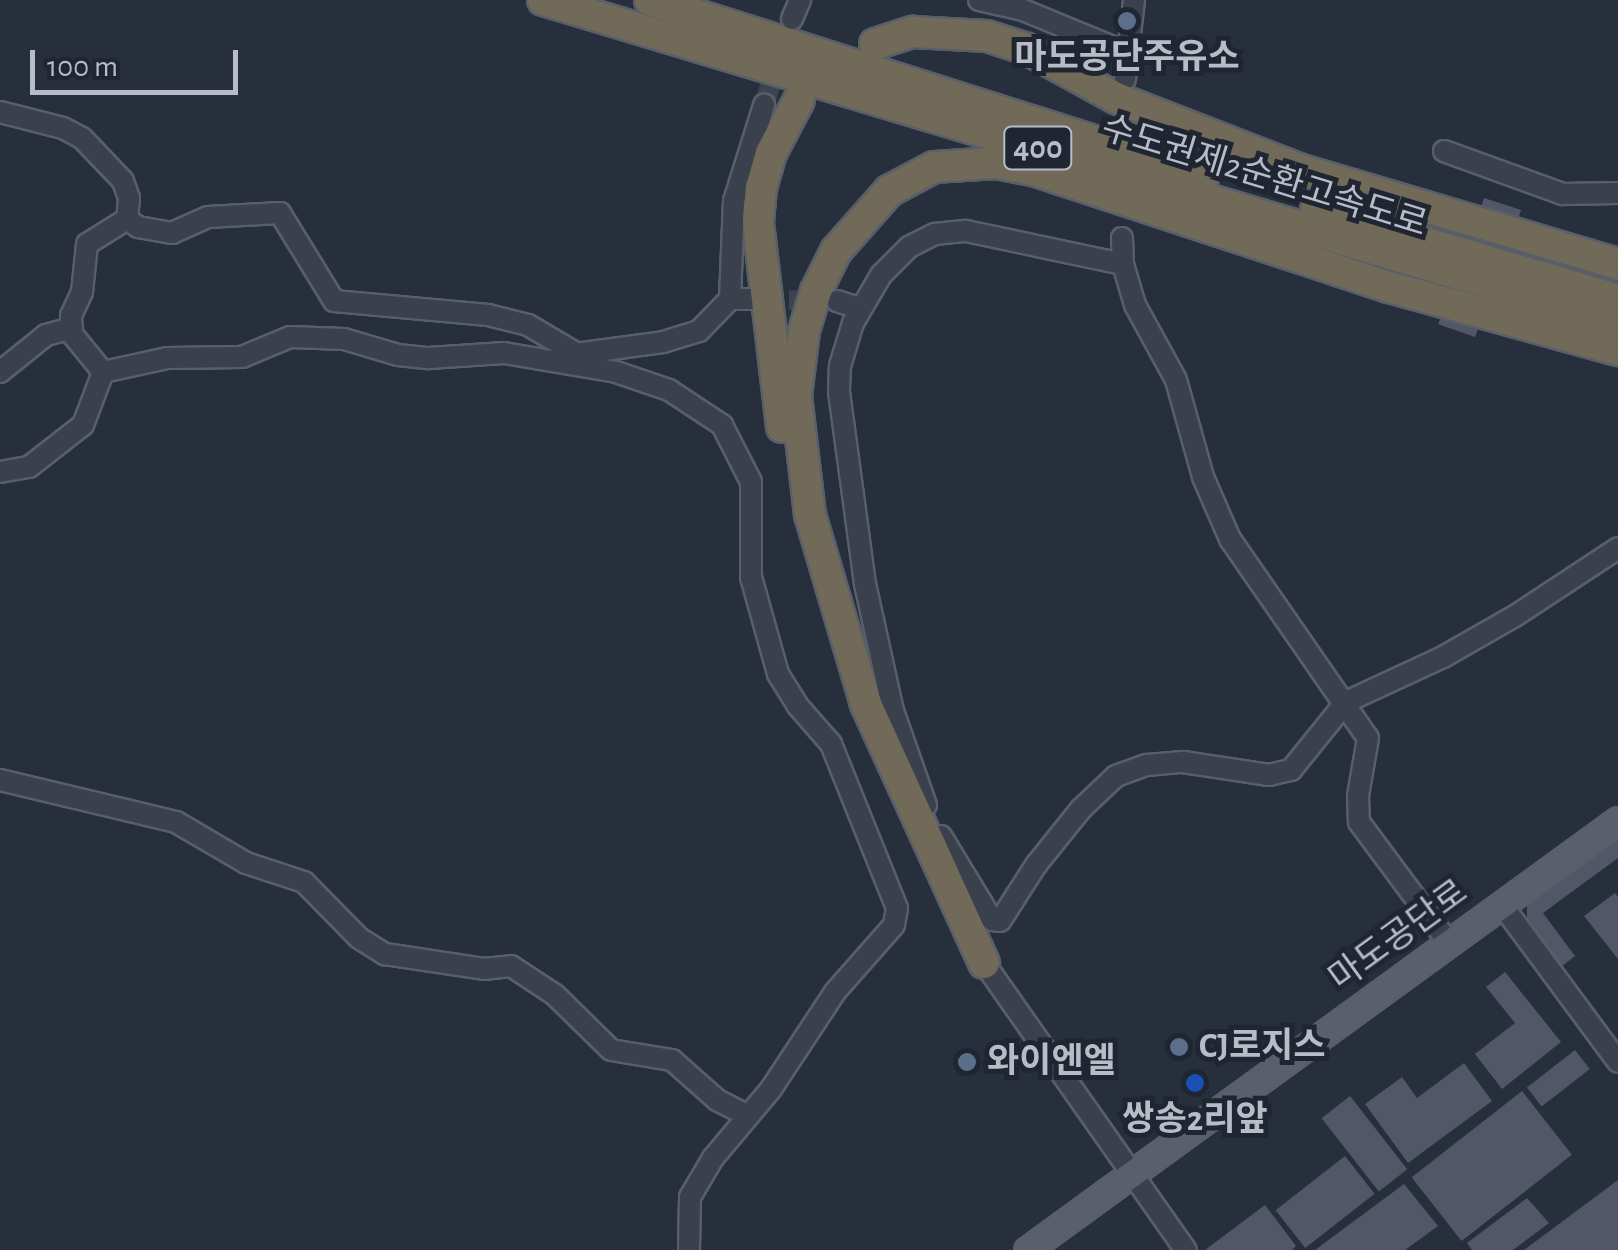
<!DOCTYPE html>
<html>
<head>
<meta charset="utf-8">
<style>
	body { margin:0 }
	#map { position:relative; width:1618px; height:1250px; overflow:hidden; background:#272f3c; font-family:"Alegreya Sans","Noto Sans KR",sans-serif }
	div>[style] { position:absolute }
	[style*='--x'] { left:calc(var(--x)*1px); top:calc(var(--y)*1px); width:calc(var(--w)*1px); rotate:calc(var(--a)*1deg) }
	.building>* { inset:0; background:#515767; transform-origin:0 0 }
	.minor-tunnel>* { height:20px; margin-top:-10px; transform-origin:0; background:repeating-linear-gradient(90deg,#3d4451 0 20px,transparent 0 30px) }
	.roads { filter:drop-shadow(2px 0 #595f6a) drop-shadow(-2px 0 #595f6a) drop-shadow(0 2px #595f6a) drop-shadow(0 -2px #595f6a) }
	.minor>* { height:20px; margin:-10px; padding:0 10px; transform-origin:10px; border-radius:10px; background:#3b414c }
	.major>* { height:25px; margin:-12.5px; padding:0 12.5px; transform-origin:12.5px; border-radius:12.5px; background:#59606c }
	.highway>* { height:30px; margin:-15px; padding:0 15px; transform-origin:15px; border-radius:15px; background:#716a59 }
	.dots>* { width:28px; height:28px; translate:-50% -50%; box-sizing:border-box; border:5px solid #202631; border-radius:50% }
	span { translate:-50% -50%; white-space:nowrap; text-align:center; line-height:1.15; -webkit-text-stroke:10px #202631; paint-order:stroke }
	.shield-label span { padding:2px 8px; background:#202631; border:2px solid; border-radius:8px; -webkit-text-stroke-width:0 }
	.shield-label { font-size:32px; color:#b7bcc7; font-weight:700 }
	.poi-label { font-size:35px; color:#b7bcc7; font-weight:700 }
	.left { translate:0 -50%; text-align:left }
	.street-label { font-size:35px; color:#b7bcc7 }
	.scale { position:absolute; left:30px; top:50px; width:208px; height:45px; box-sizing:border-box; border:5px solid #b7bcc7; border-top:0; padding-left:12px; font-size:30px; line-height:35px; white-space:nowrap; color:#b7bcc7; -webkit-text-stroke:8px #202631; paint-order:stroke }
</style>
</head>
<body>
<div id="map">
	<div class="building">
		<div style="left:1484px;top:198px;width:39px;height:41px;rotate:18deg"></div>
		<div style="left:1448px;top:296px;width:39px;height:30px;rotate:19deg"></div>
		<div style="clip-path:polygon(1618px 830px,1618px 858px,1543px 913px,1575px 956px,1561px 967px,1527px 923px,1527px 898px)"></div>
		<div style="clip-path:polygon(1615px 893px,1618px 897px,1618px 959px,1584px 916px)"></div>
		<div style="clip-path:polygon(1505px 972px,1561px 1042px,1502px 1089px,1475px 1054px,1515px 1023px,1486px 987px)"></div>
		<div style="left:1575px;top:1050px;width:24px;height:61px;rotate:52deg"></div>
		<div style="clip-path:polygon(1464px 1063px,1492px 1101px,1408px 1163px,1365px 1104px,1402px 1077px,1417px 1098px)"></div>
		<div style="left:1522px;top:1091px;width:81px;height:140px;rotate:52deg"></div>
		<div style="left:1350px;top:1096px;width:93px;height:36px;rotate:52deg"></div>
		<div style="left:1345px;top:1156px;width:48px;height:88px;rotate:52deg"></div>
		<div style="clip-path:polygon(1618px 1180px,1618px 1250px,1524px 1250px)"></div>
		<div style="clip-path:polygon(1404px 1184px,1438px 1226px,1405px 1250px,1315px 1250px)"></div>
		<div style="clip-path:polygon(1527px 1198px,1549px 1223px,1513px 1250px,1472px 1250px,1467px 1243px)"></div>
		<div style="clip-path:polygon(1265px 1205px,1296px 1246px,1292px 1250px,1205px 1250px)"></div>
	</div>
	<div class="minor-tunnel">
		<div style="--x:764;--y:105;--w:48;--a:-71.9"></div>
		<div style="--x:759;--y:300;--w:66;--a:0.9"></div>
	</div>
	<div class="roads">
		<div class="minor">
			<div style="--x:979;--y:0;--w:45;--a:12.8"></div>
			<div style="--x:1023;--y:10;--w:113;--a:22.3"></div>
			<div style="--x:792;--y:19;--w:21;--a:-67"></div>
			<div style="--x:1125;--y:79;--w:80;--a:-83.5"></div>
			<div style="--x:0;--y:112;--w:65;--a:14.3"></div>
			<div style="--x:63;--y:128;--w:21;--a:28"></div>
			<div style="--x:82;--y:138;--w:59;--a:46.4"></div>
			<div style="--x:123;--y:181;--w:18;--a:71"></div>
			<div style="--x:129;--y:198;--w:21;--a:95"></div>
			<div style="--x:127;--y:219;--w:47;--a:148"></div>
			<div style="--x:87;--y:244;--w:48;--a:95.9"></div>
			<div style="--x:82;--y:292;--w:26;--a:115"></div>
			<div style="--x:71;--y:316;--w:18;--a:87"></div>
			<div style="--x:72;--y:334;--w:49;--a:50.8"></div>
			<div style="--x:1444;--y:151;--w:127;--a:19.9"></div>
			<div style="--x:1563;--y:194;--w:55;--a:-1"></div>
			<div style="--x:127;--y:219;--w:14;--a:36"></div>
			<div style="--x:138;--y:227;--w:35;--a:10"></div>
			<div style="--x:172;--y:233;--w:39;--a:-24"></div>
			<div style="--x:208;--y:217;--w:72;--a:-3.2"></div>
			<div style="--x:280;--y:213;--w:103;--a:58.5"></div>
			<div style="--x:334;--y:301;--w:155;--a:5.2"></div>
			<div style="--x:488;--y:315;--w:41;--a:14"></div>
			<div style="--x:528;--y:325;--w:53;--a:30.4"></div>
			<div style="--x:1122;--y:238;--w:26;--a:88"></div>
			<div style="--x:1123;--y:264;--w:43;--a:73.7"></div>
			<div style="--x:1135;--y:305;--w:85;--a:61.3"></div>
			<div style="--x:1176;--y:380;--w:101;--a:74.4"></div>
			<div style="--x:1203;--y:477;--w:68;--a:66.5"></div>
			<div style="--x:1230;--y:539;--w:242;--a:55.3"></div>
			<div style="--x:1368;--y:738;--w:59;--a:99.8"></div>
			<div style="--x:1358;--y:796;--w:26;--a:88"></div>
			<div style="--x:1359;--y:822;--w:151;--a:53.4"></div>
			<div style="--x:730;--y:299;--w:98;--a:-87.7"></div>
			<div style="--x:734;--y:201;--w:101;--a:-72.6"></div>
			<div style="--x:837;--y:301;--w:22;--a:18"></div>
			<div style="--x:560;--y:356;--w:104;--a:-7.7"></div>
			<div style="--x:663;--y:342;--w:38;--a:-17"></div>
			<div style="--x:699;--y:331;--w:45;--a:-45.9"></div>
			<div style="--x:730;--y:299;--w:22;--a:0"></div>
			<div style="--x:0;--y:372;--w:59;--a:-38.8"></div>
			<div style="--x:46;--y:335;--w:27;--a:-15"></div>
			<div style="--x:0;--y:472;--w:29;--a:-10"></div>
			<div style="--x:29;--y:467;--w:68;--a:-37.9"></div>
			<div style="--x:83;--y:425;--w:57;--a:-69.3"></div>
			<div style="--x:103;--y:372;--w:66;--a:-12.3"></div>
			<div style="--x:167;--y:358;--w:75;--a:-0.8"></div>
			<div style="--x:242;--y:357;--w:52;--a:-22.6"></div>
			<div style="--x:290;--y:337;--w:54;--a:2.1"></div>
			<div style="--x:344;--y:339;--w:56;--a:16.5"></div>
			<div style="--x:398;--y:355;--w:31;--a:6"></div>
			<div style="--x:429;--y:358;--w:75;--a:-3.8"></div>
			<div style="--x:504;--y:353;--w:114;--a:9.6"></div>
			<div style="--x:616;--y:372;--w:56;--a:18.8"></div>
			<div style="--x:669;--y:390;--w:64;--a:33.4"></div>
			<div style="--x:722;--y:425;--w:64;--a:63"></div>
			<div style="--x:751;--y:482;--w:95;--a:90"></div>
			<div style="--x:751;--y:577;--w:101;--a:74.4"></div>
			<div style="--x:778;--y:674;--w:36;--a:58"></div>
			<div style="--x:797;--y:705;--w:52;--a:48.9"></div>
			<div style="--x:831;--y:744;--w:177;--a:68.1"></div>
			<div style="--x:897;--y:908;--w:17;--a:100"></div>
			<div style="--x:894;--y:925;--w:89;--a:131.4"></div>
			<div style="--x:835;--y:992;--w:116;--a:123.4"></div>
			<div style="--x:771;--y:1089;--w:90;--a:130"></div>
			<div style="--x:713;--y:1158;--w:45;--a:120.5"></div>
			<div style="--x:690;--y:1197;--w:53;--a:91.1"></div>
			<div style="--x:0;--y:780;--w:181;--a:13.4"></div>
			<div style="--x:176;--y:822;--w:81;--a:30.4"></div>
			<div style="--x:246;--y:863;--w:61;--a:18.1"></div>
			<div style="--x:304;--y:882;--w:78;--a:45.5"></div>
			<div style="--x:359;--y:938;--w:31;--a:32"></div>
			<div style="--x:385;--y:954;--w:100;--a:8.6"></div>
			<div style="--x:484;--y:969;--w:27;--a:-6"></div>
			<div style="--x:511;--y:966;--w:53;--a:33.4"></div>
			<div style="--x:555;--y:995;--w:78;--a:44.5"></div>
			<div style="--x:611;--y:1050;--w:62;--a:9.3"></div>
			<div style="--x:672;--y:1060;--w:60;--a:41.6"></div>
			<div style="--x:717;--y:1100;--w:35;--a:27"></div>
			<div style="--x:926;--y:805;--w:100;--a:-109.3"></div>
			<div style="--x:893;--y:711;--w:130;--a:-102.4"></div>
			<div style="--x:865;--y:584;--w:195;--a:-97.7"></div>
			<div style="--x:839;--y:391;--w:25;--a:-88"></div>
			<div style="--x:840;--y:366;--w:45;--a:-73.2"></div>
			<div style="--x:853;--y:323;--w:56;--a:-59.7"></div>
			<div style="--x:881;--y:275;--w:40;--a:-45"></div>
			<div style="--x:909;--y:247;--w:29;--a:-27"></div>
			<div style="--x:935;--y:234;--w:31;--a:-6"></div>
			<div style="--x:966;--y:231;--w:160;--a:11.9"></div>
			<div style="--x:941;--y:836;--w:98;--a:58.7"></div>
			<div style="--x:992;--y:920;--w:8;--a:7"></div>
			<div style="--x:1000;--y:921;--w:67;--a:-57.3"></div>
			<div style="--x:1036;--y:865;--w:72;--a:-51.2"></div>
			<div style="--x:1081;--y:809;--w:48;--a:-43.3"></div>
			<div style="--x:1116;--y:776;--w:33;--a:-20"></div>
			<div style="--x:1147;--y:765;--w:36;--a:-5"></div>
			<div style="--x:1183;--y:762;--w:87;--a:8.6"></div>
			<div style="--x:1269;--y:775;--w:23;--a:-13"></div>
			<div style="--x:1291;--y:770;--w:87;--a:-51"></div>
			<div style="--x:1346;--y:702;--w:107;--a:-24.9"></div>
			<div style="--x:1443;--y:657;--w:83;--a:-29.7"></div>
			<div style="--x:1515;--y:616;--w:123;--a:-33.4"></div>
			<div style="--x:1502;--y:905;--w:195;--a:53.5"></div>
			<div style="--x:984;--y:963;--w:351;--a:54.9"></div>
		</div>
		<div class="major">
			<div style="--x:1027;--y:1250;--w:731;--a:-36.04"></div>
		</div>
		<div class="highway">
			<div style="--x:543;--y:0;--w:1122;--a:16.67"></div>
			<div style="--x:650;--y:0;--w:581;--a:17.62"></div>
			<div style="--x:875;--y:44;--w:40;--a:-18"></div>
			<div style="--x:913;--y:32;--w:74;--a:3.1"></div>
			<div style="--x:987;--y:36;--w:40;--a:18"></div>
			<div style="--x:1025;--y:48;--w:104;--a:28.8"></div>
			<div style="--x:1116;--y:98;--w:196;--a:21.2"></div>
			<div style="--x:1299;--y:169;--w:333;--a:16.6"></div>
			<div style="--x:1316;--y:210;--w:315;--a:16.6"></div>
			<div style="--x:782;--y:427;--w:206;--a:-96.7"></div>
			<div style="--x:758;--y:222;--w:34;--a:-85"></div>
			<div style="--x:761;--y:188;--w:36;--a:-74"></div>
			<div style="--x:771;--y:153;--w:60;--a:-62.2"></div>
			<div style="--x:984;--y:963;--w:285;--a:-114.5"></div>
			<div style="--x:866;--y:704;--w:197;--a:-106.5"></div>
			<div style="--x:810;--y:515;--w:120;--a:-96.7"></div>
			<div style="--x:796;--y:396;--w:65;--a:-83"></div>
			<div style="--x:804;--y:331;--w:42;--a:-73.3"></div>
			<div style="--x:816;--y:291;--w:45;--a:-63.4"></div>
			<div style="--x:836;--y:251;--w:80;--a:-48.5"></div>
			<div style="--x:889;--y:191;--w:51;--a:-28.1"></div>
			<div style="--x:934;--y:167;--w:62;--a:-3.7"></div>
			<div style="--x:996;--y:163;--w:38;--a:11"></div>
			<div style="--x:1033;--y:170;--w:375;--a:18.2"></div>
			<div style="--x:1389;--y:287;--w:238;--a:15.4"></div>
		</div>
	</div>
	<div class="dots">
		<div style="left:1127px;top:21px;background:#5c6f8a"></div>
		<div style="left:1179px;top:1047px;background:#5c6f8a"></div>
		<div style="left:967px;top:1062px;background:#5c6f8a"></div>
		<div style="left:1195px;top:1083px;background:#1a4fb4"></div>
	</div>
	<div class="shield-label">
		<span style="left:1038px;top:148px">400</span>
	</div>
	<div class="poi-label">
		<span style="left:1127px;top:58px">마도공단주유소</span>
		<span class="left" style="left:1199px;top:1047px">CJ로지스</span>
		<span class="left" style="left:987px;top:1062px">와이엔엘</span>
		<span style="left:1195px;top:1120px">쌍송2리앞</span>
	</div>
	<div class="street-label">
		<span style="left:1264px;top:177px;rotate:17deg">수도권제2순환고속도로</span>
		<span style="left:1399px;top:936px;rotate:-36deg">마도공단로</span>
	</div>
	<div class="scale">100 m</div>
</div>
</body>
</html>
